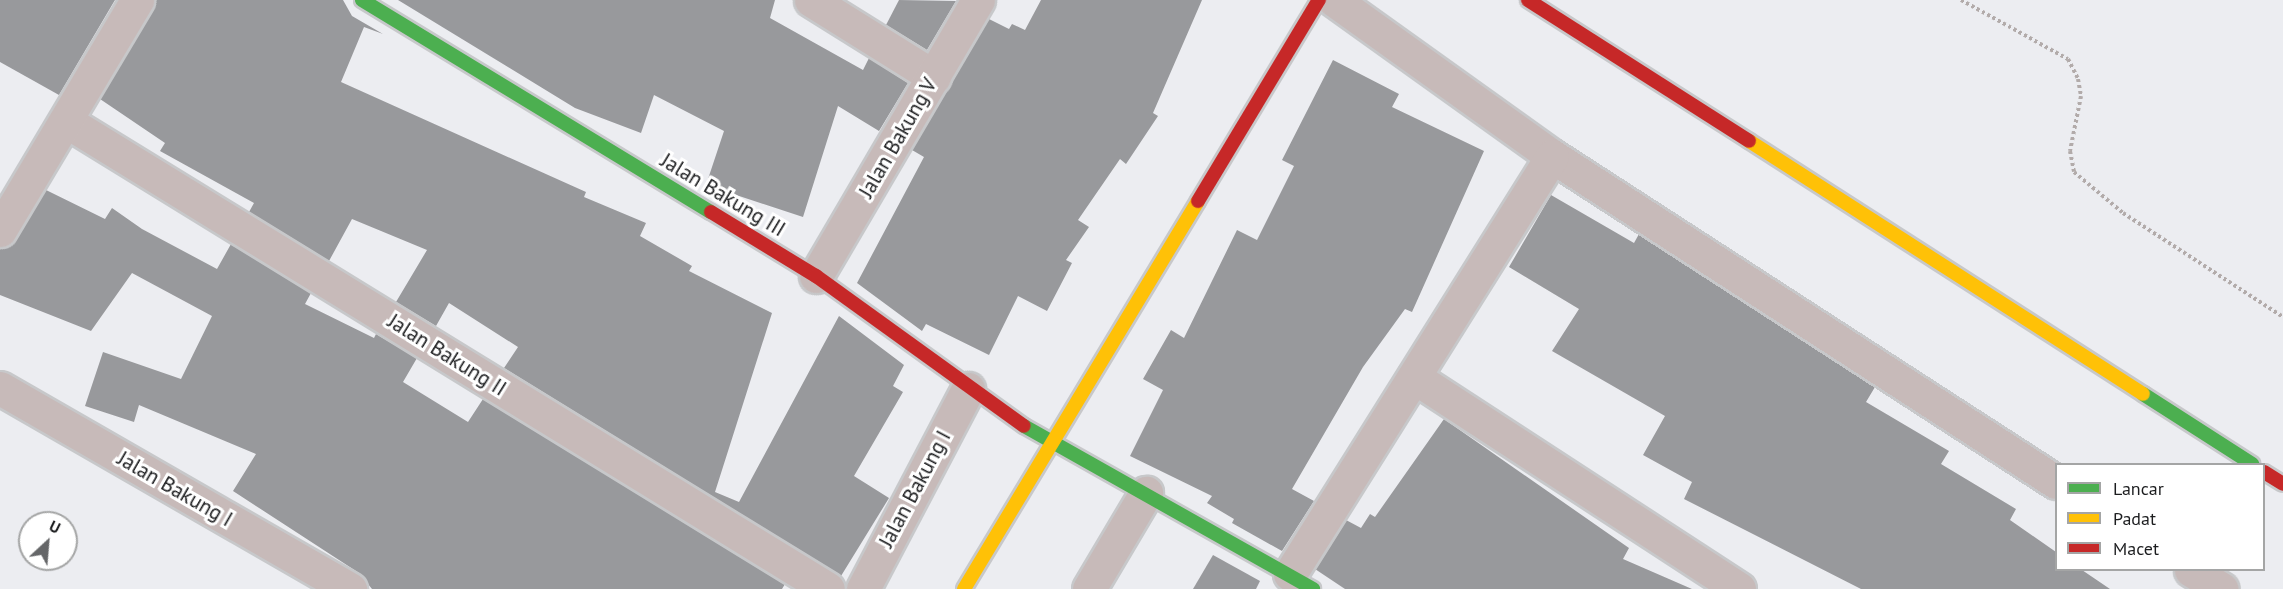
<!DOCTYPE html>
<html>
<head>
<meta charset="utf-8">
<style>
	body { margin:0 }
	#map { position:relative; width:2283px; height:589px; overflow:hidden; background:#ecedf1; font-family:"PT Sans",sans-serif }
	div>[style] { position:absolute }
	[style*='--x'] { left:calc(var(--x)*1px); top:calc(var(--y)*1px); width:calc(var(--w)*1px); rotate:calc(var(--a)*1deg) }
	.building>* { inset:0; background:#98999c }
	.path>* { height:4px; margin-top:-2px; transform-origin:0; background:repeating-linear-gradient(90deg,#b2abaa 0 3px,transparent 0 6px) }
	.roads { filter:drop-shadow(2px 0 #c7c8ca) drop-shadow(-2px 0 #c7c8ca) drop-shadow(0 2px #c7c8ca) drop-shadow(0 -2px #c7c8ca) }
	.street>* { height:33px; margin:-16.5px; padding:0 16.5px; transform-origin:16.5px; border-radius:16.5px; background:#c7bab9 }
	.fast>* { height:14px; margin:-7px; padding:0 7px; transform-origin:7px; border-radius:7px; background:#4caf50 }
	.slow>* { height:14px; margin:-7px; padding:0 7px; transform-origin:7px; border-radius:7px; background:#ffc107 }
	.jam>* { height:14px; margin:-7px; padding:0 7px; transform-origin:7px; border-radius:7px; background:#c62828 }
	span { translate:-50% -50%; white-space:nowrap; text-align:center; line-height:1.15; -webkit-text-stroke:6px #fff; paint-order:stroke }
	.street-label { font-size:21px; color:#1c1d1f }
	.legend { position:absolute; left:2055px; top:463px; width:210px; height:108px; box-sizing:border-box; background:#fff; border:2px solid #a4a5a5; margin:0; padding:8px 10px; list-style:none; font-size:18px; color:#1c1d1f }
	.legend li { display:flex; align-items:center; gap:12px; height:30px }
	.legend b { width:30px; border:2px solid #a4a5a5 }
	.north { position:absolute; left:18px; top:511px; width:60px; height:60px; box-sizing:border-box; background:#fff; border:2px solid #a4a5a5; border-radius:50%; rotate:26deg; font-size:16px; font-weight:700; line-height:24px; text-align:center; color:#1c1d1f }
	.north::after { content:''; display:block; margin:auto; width:21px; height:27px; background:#656668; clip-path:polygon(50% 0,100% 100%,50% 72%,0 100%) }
</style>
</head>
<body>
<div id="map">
	<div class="building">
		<div style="clip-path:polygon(0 0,115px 0,59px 95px,0 62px)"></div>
		<div style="clip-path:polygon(156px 0,343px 0,352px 16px,383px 34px,364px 27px,341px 82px,586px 192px,584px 197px,646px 223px,640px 236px,692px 266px,689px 271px,772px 313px,715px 492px,739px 502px,839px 316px,904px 365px,893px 386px,903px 392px,854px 476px,889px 498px,841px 576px,504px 368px,518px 347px,449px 303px,436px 326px,396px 302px,427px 250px,352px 219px,329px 261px,249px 212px,254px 203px,160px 151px,165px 143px,100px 99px)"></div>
		<div style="clip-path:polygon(398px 0,775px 0,770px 18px,863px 70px,869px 58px,908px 83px,879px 131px,838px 106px,803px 217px,706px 185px,724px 131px,654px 95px,641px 133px,575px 108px)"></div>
		<div style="clip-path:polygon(899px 0,956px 1px,927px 50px,886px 25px)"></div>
		<div style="clip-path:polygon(1041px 0,1202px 0,1153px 113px,1158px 116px,1126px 164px,1120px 159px,1078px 220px,1089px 227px,1066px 260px,1072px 263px,1047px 311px,1018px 296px,989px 355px,926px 324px,922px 331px,857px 283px,924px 157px,912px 150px,989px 19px,1009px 29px,1012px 24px,1025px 30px)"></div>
		<div style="clip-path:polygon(1333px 60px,1399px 94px,1392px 107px,1484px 151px,1412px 312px,1405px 309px,1363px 367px,1292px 489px,1314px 501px,1282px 551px,1232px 523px,1234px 519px,1207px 503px,1212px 496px,1130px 456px,1163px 390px,1143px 379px,1171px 330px,1184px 338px,1237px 230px,1257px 240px,1294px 166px,1282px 160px)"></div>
		<div style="clip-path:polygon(46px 190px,105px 219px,112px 208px,142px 229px,217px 269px,231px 244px,311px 293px,305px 304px,374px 338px,376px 334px,417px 358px,403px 382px,468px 422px,483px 399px,785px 584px,782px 589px,372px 589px,359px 573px,233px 491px,256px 454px,139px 405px,134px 422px,85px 406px,103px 352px,181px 379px,212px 316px,132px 273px,91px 331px,0 295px,0 249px,16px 240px)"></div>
		<div style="clip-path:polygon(1551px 195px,1634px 243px,1639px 234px,1875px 387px,1866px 402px,1949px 451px,1941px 464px,2016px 509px,2010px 520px,2056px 552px,2056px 570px,2082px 570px,2110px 589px,1861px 589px,1684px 499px,1692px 482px,1643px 455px,1665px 416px,1552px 351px,1579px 309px,1509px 267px)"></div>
		<div style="clip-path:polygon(1444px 419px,1629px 548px,1623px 559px,1692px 589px,1345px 589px,1315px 569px,1346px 520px,1361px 528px,1370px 514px,1375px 517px)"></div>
		<div style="clip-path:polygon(1213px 555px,1260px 581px,1256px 589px,1193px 589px)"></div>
	</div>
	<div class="path">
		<div style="--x:1961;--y:0;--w:122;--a:28.9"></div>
		<div style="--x:2068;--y:59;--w:22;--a:63"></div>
		<div style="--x:2078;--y:79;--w:17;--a:80"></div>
		<div style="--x:2081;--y:96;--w:56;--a:101.3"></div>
		<div style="--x:2070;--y:151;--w:21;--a:79"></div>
		<div style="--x:2074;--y:172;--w:64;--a:39.9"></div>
		<div style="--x:2123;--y:213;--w:191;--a:33"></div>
	</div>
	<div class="roads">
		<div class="street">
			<div style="--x:811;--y:0;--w:145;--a:32"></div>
			<div style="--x:1334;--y:0;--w:268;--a:35.6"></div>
			<div style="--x:1552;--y:156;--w:600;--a:32.9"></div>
			<div style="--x:66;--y:121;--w:894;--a:31.56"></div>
			<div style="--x:0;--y:230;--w:268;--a:-59.2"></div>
			<div style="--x:816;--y:276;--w:320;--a:-59.6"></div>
			<div style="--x:1414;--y:377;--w:388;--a:33.1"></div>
			<div style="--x:0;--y:388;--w:404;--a:29.9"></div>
			<div style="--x:2191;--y:570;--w:36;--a:32"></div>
			<div style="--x:1290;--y:574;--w:493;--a:-57.9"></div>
			<div style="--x:863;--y:589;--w:226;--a:-62.3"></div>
			<div style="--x:1089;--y:589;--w:112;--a:-59.3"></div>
		</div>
		<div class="fast">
			<div style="--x:362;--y:0;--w:408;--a:31.3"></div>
			<div style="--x:2143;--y:394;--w:130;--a:32.7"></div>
			<div style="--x:1024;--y:426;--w:332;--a:29.4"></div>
		</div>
		<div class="slow">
			<div style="--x:1749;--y:141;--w:468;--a:32.7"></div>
			<div style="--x:964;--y:589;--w:453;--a:-58.9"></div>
		</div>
		<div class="jam">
			<div style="--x:1528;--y:0;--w:262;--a:32.5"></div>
			<div style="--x:1198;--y:201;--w:235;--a:-59"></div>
			<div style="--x:711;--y:212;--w:123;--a:31.4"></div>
			<div style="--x:816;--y:276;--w:256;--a:35.8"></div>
			<div style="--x:2264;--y:472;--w:22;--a:32"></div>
		</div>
	</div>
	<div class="street-label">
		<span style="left:898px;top:138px;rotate:-60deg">Jalan Bakung V</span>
		<span style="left:723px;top:195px;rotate:31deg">Jalan Bakung III</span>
		<span style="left:447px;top:355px;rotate:32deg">Jalan Bakung II</span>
		<span style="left:175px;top:489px;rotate:30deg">Jalan Bakung I</span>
		<span style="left:915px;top:489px;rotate:-62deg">Jalan Bakung I</span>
	</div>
	<ul class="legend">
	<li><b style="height:8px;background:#4caf50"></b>Lancar</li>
	<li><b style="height:8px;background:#ffc107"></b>Padat</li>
	<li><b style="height:8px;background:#c62828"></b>Macet</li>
	</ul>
	<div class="north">U</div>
</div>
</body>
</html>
